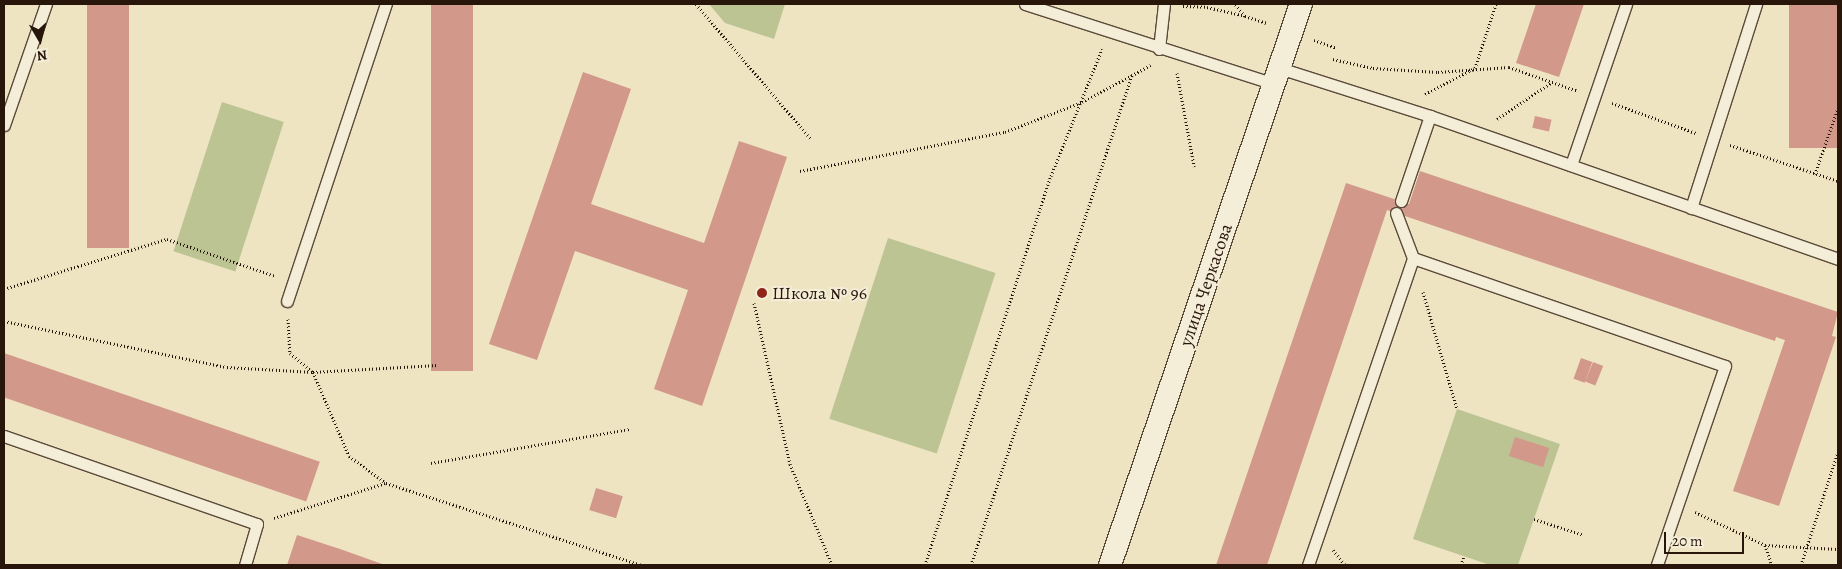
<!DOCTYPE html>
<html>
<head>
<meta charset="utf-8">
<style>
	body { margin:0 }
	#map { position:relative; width:1842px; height:569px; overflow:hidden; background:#eee4c2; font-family:Alegreya,serif }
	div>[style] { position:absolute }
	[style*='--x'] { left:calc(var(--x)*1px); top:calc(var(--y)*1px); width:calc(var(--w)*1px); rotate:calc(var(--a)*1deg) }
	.green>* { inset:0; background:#bbc492; transform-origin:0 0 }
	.building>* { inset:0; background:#d2988a; transform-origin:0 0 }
	.path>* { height:3px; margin-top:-1.5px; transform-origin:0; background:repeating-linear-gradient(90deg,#28160b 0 1px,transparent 0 3.5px) }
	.roads { filter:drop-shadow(1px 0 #5a4a39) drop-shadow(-1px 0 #5a4a39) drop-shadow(0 1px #5a4a39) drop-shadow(0 -1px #5a4a39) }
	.lane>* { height:11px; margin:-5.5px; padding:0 5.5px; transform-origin:5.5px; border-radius:5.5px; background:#f4edd7 }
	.street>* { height:22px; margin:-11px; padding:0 11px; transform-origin:11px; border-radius:11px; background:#f4edd7 }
	.dots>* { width:14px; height:14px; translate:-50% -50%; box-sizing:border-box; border:2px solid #f4edd7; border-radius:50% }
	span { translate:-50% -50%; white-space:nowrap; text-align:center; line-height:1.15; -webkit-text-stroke:4px #f4edd7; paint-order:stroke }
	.street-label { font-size:18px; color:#28160b }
	.poi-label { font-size:18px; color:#28160b }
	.left { translate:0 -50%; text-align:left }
	.frame { position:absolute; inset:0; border:5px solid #28160b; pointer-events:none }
	.north { position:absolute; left:15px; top:15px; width:50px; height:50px; -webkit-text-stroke:4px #f4edd7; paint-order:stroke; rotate:172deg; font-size:14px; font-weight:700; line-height:20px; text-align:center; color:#28160b }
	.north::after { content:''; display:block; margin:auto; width:18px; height:22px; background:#28160b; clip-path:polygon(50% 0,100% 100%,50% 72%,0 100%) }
	.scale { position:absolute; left:1664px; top:532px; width:80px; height:22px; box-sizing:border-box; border:2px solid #28160b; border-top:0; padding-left:6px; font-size:15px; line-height:18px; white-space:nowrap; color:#28160b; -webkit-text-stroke:4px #f4edd7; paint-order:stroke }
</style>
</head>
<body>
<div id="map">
	<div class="green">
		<div style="clip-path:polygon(709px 4px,785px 4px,774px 39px,725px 23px)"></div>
		<div style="left:222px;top:102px;width:65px;height:157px;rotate:18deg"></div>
		<div style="left:888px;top:238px;width:113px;height:190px;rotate:18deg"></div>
		<div style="clip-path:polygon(1457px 409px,1560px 444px,1518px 565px,1490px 565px,1413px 539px)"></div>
	</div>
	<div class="building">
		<div style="left:87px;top:4px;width:42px;height:244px"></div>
		<div style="left:431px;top:4px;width:42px;height:367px"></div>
		<div style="clip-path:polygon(1536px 4px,1584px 4px,1559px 77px,1516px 63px)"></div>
		<div style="left:1789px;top:4px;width:48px;height:144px"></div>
		<div style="clip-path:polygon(583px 72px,631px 89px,591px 204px,704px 243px,739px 141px,787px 157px,702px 406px,654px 389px,688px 290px,575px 251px,537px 360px,489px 344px)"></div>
		<div style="left:1535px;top:116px;width:17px;height:12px;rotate:13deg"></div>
		<div style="clip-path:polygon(1420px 171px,1838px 312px,1832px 336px,1836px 337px,1779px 506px,1733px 491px,1785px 340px,1776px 337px,1775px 341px,1387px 210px,1267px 565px,1216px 565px,1346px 183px,1409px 204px)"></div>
		<div style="left:4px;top:353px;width:334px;height:42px;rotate:19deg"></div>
		<div style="left:1581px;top:358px;width:12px;height:22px;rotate:20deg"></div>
		<div style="left:1593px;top:362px;width:11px;height:21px;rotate:22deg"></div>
		<div style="left:1515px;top:437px;width:36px;height:20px;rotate:18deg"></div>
		<div style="left:596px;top:488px;width:28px;height:23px;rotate:17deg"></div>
		<div style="clip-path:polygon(297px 535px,340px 549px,385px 565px,287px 565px)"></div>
	</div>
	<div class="path">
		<div style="--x:696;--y:4;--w:177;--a:49.6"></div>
		<div style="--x:1183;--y:6;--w:24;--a:2"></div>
		<div style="--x:1207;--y:7;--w:39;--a:13"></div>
		<div style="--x:1245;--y:16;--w:16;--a:-130"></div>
		<div style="--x:1245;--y:16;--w:22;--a:18"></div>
		<div style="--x:1314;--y:40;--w:24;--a:19"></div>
		<div style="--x:1333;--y:59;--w:41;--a:12.7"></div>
		<div style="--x:1373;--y:68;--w:65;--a:3.5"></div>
		<div style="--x:1438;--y:72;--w:71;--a:-4"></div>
		<div style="--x:1509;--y:67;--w:73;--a:19.2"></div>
		<div style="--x:1177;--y:73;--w:95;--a:79.6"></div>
		<div style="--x:1425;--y:94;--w:56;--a:-27.5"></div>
		<div style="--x:1475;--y:68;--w:67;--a:-71.8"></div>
		<div style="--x:1612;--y:103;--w:89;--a:19.7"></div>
		<div style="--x:1497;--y:119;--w:66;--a:-33.9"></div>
		<div style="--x:1730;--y:145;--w:114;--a:18.4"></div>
		<div style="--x:800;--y:171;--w:209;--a:-10.8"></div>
		<div style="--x:1005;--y:132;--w:83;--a:-21.3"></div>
		<div style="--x:1082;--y:102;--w:78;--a:-28.2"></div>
		<div style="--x:1815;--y:174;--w:70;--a:-70.8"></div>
		<div style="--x:4;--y:289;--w:170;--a:-17.1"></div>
		<div style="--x:167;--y:239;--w:114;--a:18.9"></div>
		<div style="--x:1423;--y:292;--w:122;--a:73.8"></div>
		<div style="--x:754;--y:303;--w:165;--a:77.4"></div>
		<div style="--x:790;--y:464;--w:109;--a:67.4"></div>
		<div style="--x:288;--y:319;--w:34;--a:87"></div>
		<div style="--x:290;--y:353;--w:30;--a:40"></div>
		<div style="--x:313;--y:372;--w:91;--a:66.8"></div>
		<div style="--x:349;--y:456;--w:46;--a:36.1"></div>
		<div style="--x:4;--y:321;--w:228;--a:11.7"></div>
		<div style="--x:227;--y:367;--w:86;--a:3.3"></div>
		<div style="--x:313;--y:372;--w:125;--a:-3.2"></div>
		<div style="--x:431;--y:463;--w:201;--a:-9.7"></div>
		<div style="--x:1695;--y:512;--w:77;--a:25.2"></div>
		<div style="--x:1765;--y:545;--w:21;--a:71"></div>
		<div style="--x:274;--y:518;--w:117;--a:-17.4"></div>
		<div style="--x:386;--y:483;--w:269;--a:17.8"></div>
		<div style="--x:1534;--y:519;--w:52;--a:17.7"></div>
		<div style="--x:1765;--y:545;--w:73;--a:3.1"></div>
		<div style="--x:1333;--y:550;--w:19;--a:51"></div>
		<div style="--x:925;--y:565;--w:409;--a:-72.1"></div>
		<div style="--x:1051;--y:176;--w:137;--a:-68.1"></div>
		<div style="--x:971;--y:565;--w:516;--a:-71.81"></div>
		<div style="--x:1461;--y:565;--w:9;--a:-72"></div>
		<div style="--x:1801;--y:565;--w:119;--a:-71.9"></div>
	</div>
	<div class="roads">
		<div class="lane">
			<div style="--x:1025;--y:4;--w:262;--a:17.8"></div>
			<div style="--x:1159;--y:49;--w:45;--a:-83.7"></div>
			<div style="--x:1279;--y:68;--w:158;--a:17.6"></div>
			<div style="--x:1430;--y:116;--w:432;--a:19.3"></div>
			<div style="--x:4;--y:125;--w:128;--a:-70.9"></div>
			<div style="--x:1571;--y:165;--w:170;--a:-71.1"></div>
			<div style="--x:1401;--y:201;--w:90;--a:-71.2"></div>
			<div style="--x:1691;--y:208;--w:214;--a:-72.3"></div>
			<div style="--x:1413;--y:258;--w:330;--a:19.1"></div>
			<div style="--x:1725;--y:366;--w:210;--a:108.9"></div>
			<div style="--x:287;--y:301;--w:313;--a:-71.6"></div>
			<div style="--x:4;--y:436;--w:268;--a:19.2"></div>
			<div style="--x:257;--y:524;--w:43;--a:106.3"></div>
			<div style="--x:1308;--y:565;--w:324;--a:-71.1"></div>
			<div style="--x:1413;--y:258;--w:48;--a:-110.7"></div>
		</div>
		<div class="street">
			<div style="--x:1110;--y:565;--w:593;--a:-71.2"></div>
		</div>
	</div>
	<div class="dots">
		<div style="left:762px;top:293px;background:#8f2418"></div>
	</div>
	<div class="street-label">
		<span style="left:1206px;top:285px;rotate:-71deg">улица Черкасова</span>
	</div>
	<div class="poi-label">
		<span class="left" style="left:772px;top:293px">Школа № 96</span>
	</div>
	<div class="frame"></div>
	<div class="north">N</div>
	<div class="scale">20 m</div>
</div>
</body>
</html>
